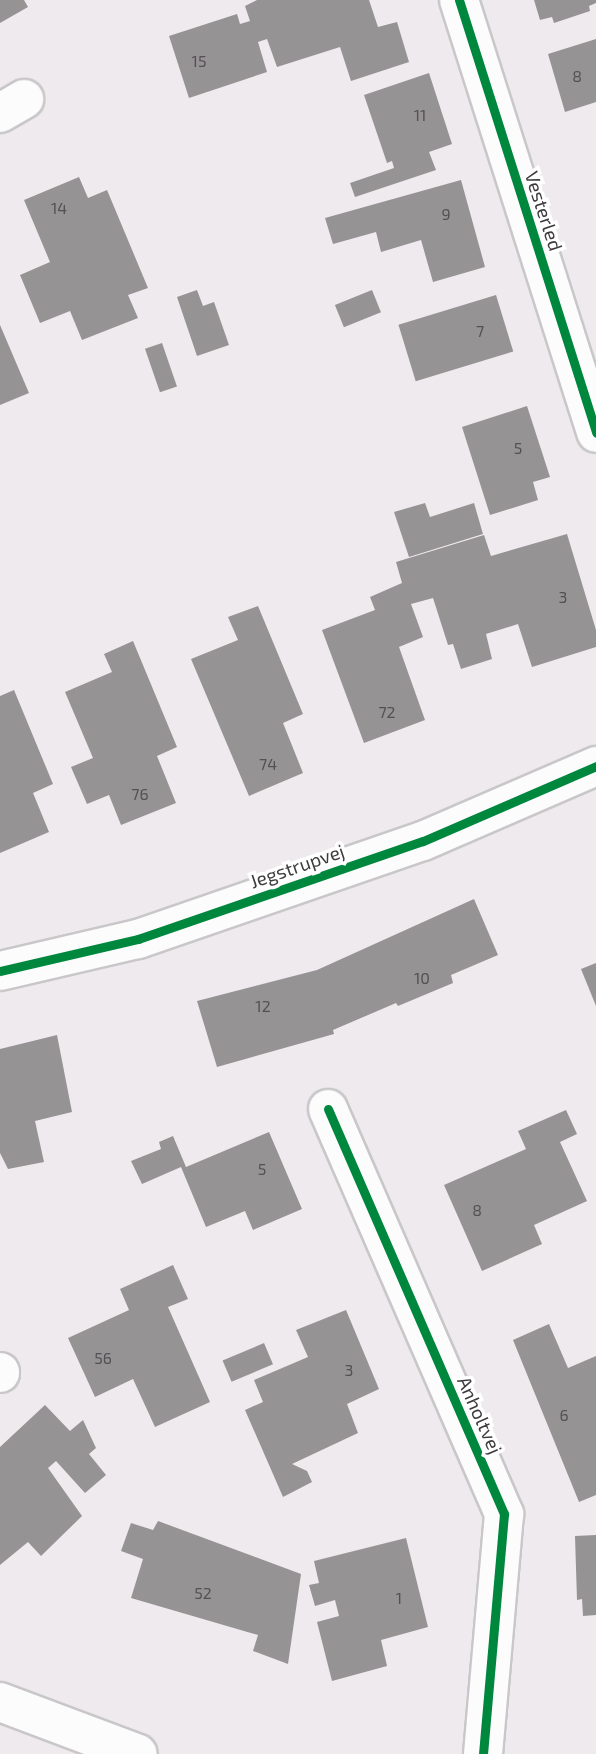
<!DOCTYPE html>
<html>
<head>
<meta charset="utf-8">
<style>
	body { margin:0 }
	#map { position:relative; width:596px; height:1754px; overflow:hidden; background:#eeeaed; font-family:"Exo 2",sans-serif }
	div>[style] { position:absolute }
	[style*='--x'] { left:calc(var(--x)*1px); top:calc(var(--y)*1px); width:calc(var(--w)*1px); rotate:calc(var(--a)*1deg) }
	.building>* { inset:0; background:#969395; transform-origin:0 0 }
	.roads { filter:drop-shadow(2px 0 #c9c7c9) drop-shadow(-2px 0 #c9c7c9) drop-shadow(0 2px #c9c7c9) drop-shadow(0 -2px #c9c7c9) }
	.street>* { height:38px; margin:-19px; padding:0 19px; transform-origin:19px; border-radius:19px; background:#fcfcfc }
	.secondary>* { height:38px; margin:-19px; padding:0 19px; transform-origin:19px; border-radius:19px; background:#fcfcfc }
	.cycleway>* { height:9px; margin:-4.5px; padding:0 4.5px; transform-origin:4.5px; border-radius:4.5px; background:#00873e }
	span { translate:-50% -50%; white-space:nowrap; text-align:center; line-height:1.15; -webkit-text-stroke:7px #fff; paint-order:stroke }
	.number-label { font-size:16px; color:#545154 }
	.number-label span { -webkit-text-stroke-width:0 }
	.street-label { font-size:19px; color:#3e3b3e }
</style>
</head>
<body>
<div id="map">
	<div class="building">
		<div style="clip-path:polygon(0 0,24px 0,28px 7px,0 23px)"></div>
		<div style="clip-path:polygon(257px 0,369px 0,378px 27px,397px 22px,409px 62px,351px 81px,340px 47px,277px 67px,267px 39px,258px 42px,267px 72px,189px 98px,169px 36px,237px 14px,240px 24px,250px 21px,245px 6px)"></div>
		<div style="clip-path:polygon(534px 0,596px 0,596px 3px,589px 6px,590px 11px,554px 23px,552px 17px,540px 20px)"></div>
		<div style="clip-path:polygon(596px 39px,596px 102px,565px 112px,548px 54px)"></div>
		<div style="clip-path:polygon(429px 73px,452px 144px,429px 152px,436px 170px,355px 197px,350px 183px,394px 168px,392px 161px,387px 163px,364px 95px)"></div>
		<div style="clip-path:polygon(79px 177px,88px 198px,107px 190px,148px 288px,128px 295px,138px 318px,82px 340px,70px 311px,40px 323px,20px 275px,50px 262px,24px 200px)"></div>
		<div style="clip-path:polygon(461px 180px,485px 267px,433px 282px,421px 240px,381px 252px,376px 232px,333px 244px,325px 218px)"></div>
		<div style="clip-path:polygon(197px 290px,203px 306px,214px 302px,229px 345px,197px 356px,177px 297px)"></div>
		<div style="left:372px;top:290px;width:24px;height:40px;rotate:68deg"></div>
		<div style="left:496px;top:295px;width:59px;height:102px;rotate:73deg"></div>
		<div style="clip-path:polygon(0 325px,29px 393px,0 405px)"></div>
		<div style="left:162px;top:343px;width:46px;height:18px;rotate:71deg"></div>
		<div style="clip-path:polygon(527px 406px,550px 477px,533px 482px,538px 500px,490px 515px,462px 427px)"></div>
		<div style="clip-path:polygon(425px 503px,430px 517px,474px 503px,483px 534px,409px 557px,394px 512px)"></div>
		<div style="clip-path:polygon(567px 534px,596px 630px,596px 647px,532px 667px,518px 624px,486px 634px,492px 659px,461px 669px,453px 644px,448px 645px,433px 598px,411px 604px,423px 637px,399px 647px,425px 720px,364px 743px,322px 630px,375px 610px,370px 597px,402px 583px,396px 562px,484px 535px,491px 556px)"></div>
		<div style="clip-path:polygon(258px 606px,303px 714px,283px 723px,303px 773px,249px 796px,191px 659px,238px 640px,228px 617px)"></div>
		<div style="clip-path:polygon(133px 641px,177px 747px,157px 756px,176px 803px,121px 825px,109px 795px,87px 804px,71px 767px,93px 758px,65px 692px,112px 672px,104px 654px)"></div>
		<div style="clip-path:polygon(14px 690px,53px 784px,33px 793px,49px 832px,0 853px,0 696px)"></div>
		<div style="clip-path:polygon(474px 899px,498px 955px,451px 975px,453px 983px,398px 1006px,396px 1003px,333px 1030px,334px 1034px,217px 1067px,197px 1001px,317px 970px)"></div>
		<div style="clip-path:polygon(596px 963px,596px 1006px,581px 969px)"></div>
		<div style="clip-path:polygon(57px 1035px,72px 1112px,35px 1121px,44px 1162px,8px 1169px,0 1153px,0 1049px)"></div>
		<div style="clip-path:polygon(566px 1110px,577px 1134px,560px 1142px,587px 1201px,534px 1225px,542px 1244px,482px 1271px,444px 1185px,526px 1149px,518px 1131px)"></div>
		<div style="clip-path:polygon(269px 1132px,302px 1209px,253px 1230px,245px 1211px,206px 1227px,181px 1167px,142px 1184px,131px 1161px,161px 1149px,159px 1142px,173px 1136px,186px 1167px)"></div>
		<div style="clip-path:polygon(173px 1265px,188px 1299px,168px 1307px,210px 1402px,155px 1427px,133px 1379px,95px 1397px,68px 1338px,129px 1310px,120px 1289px)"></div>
		<div style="clip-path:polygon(346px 1310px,379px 1389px,347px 1404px,358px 1433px,292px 1464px,307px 1471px,312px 1482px,283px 1497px,245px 1410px,263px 1402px,254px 1380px,308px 1357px,296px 1330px)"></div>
		<div style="clip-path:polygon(549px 1324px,568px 1368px,596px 1356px,596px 1495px,579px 1502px,513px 1340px)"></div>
		<div style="left:264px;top:1343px;width:23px;height:45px;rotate:67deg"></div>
		<div style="clip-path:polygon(45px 1405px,70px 1431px,83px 1420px,96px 1448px,89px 1454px,106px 1475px,85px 1493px,56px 1461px,48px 1468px,82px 1516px,41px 1556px,28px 1542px,0 1565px,0 1447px)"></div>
		<div style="clip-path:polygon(158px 1521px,301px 1574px,288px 1664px,253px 1651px,258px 1635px,131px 1598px,143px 1559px,121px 1551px,131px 1523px,153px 1530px)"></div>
		<div style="clip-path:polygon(596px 1535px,596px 1615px,583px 1616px,582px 1599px,577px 1600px,575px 1536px)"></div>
		<div style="clip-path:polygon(406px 1538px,428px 1627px,381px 1640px,387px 1666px,332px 1681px,317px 1622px,339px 1616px,335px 1600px,315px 1606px,309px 1585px,319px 1583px,314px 1561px)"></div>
	</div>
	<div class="roads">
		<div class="street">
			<div style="--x:459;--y:0;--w:454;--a:72.4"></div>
			<div style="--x:0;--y:113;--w:28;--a:-30"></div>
			<div style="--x:328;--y:1109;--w:442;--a:66.5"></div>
			<div style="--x:504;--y:1514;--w:241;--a:95"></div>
			<div style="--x:0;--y:1372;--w:1;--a:90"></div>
			<div style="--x:0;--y:1702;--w:147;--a:20.6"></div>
		</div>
		<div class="secondary">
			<div style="--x:0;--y:971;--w:142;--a:-13.1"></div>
			<div style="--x:138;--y:939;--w:301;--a:-19"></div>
			<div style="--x:423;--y:841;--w:189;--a:-23.4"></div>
		</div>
	</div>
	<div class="cycleway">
		<div style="--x:459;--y:0;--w:454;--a:72.4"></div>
		<div style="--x:0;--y:971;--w:142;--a:-13.1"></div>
		<div style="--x:138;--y:939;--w:301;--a:-19"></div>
		<div style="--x:423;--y:841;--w:189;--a:-23.4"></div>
		<div style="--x:328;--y:1109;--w:442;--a:66.5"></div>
		<div style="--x:504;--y:1514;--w:241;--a:95"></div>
	</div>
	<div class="number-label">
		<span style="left:199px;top:61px">15</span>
		<span style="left:577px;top:76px">8</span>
		<span style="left:420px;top:115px">11</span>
		<span style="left:59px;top:208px">14</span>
		<span style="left:446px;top:214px">9</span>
		<span style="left:480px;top:331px">7</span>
		<span style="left:518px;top:448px">5</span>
		<span style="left:563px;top:597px">3</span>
		<span style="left:387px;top:712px">72</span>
		<span style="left:268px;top:764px">74</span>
		<span style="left:140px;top:794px">76</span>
		<span style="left:422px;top:978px">10</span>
		<span style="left:263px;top:1006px">12</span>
		<span style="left:262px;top:1169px">5</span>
		<span style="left:477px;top:1210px">8</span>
		<span style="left:103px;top:1358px">56</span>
		<span style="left:349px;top:1370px">3</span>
		<span style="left:564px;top:1415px">6</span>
		<span style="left:203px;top:1593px">52</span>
		<span style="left:399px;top:1598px">1</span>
	</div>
	<div class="street-label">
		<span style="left:544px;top:211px;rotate:72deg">Vesterled</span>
		<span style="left:297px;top:866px;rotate:-19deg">Jegstrupvej</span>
		<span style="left:480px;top:1415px;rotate:66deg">Anholtvej</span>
	</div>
</div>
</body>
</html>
